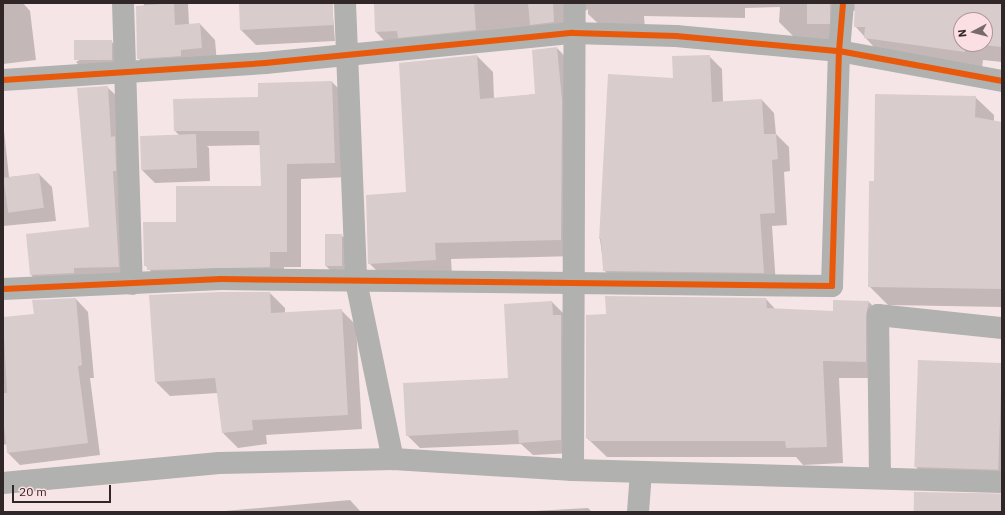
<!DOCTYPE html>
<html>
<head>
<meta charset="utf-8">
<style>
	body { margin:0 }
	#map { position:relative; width:1005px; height:515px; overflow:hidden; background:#f6e5e7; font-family:"IBM Plex Sans",sans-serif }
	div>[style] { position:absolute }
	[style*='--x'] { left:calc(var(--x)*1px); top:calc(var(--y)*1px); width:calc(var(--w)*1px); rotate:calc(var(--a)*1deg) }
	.shadow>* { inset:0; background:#0003 }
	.building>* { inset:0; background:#d9cccd; transform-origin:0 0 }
	.minor>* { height:22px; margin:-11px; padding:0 11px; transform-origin:11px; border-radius:11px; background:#b1b1af }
	.cycleway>* { height:6px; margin:-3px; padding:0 3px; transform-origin:3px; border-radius:3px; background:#e8590c }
	span { translate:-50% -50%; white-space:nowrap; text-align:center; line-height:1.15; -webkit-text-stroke:3px #fcdfe2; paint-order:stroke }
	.frame { position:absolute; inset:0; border:4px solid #322728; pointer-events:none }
	.north { position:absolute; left:953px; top:12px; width:40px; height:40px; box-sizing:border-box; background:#fcdfe2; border:1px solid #ab9598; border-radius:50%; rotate:263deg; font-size:11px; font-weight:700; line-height:16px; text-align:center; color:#322728 }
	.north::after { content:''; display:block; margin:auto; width:14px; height:18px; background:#776a6b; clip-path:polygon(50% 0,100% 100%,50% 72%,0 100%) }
	.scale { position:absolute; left:12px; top:485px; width:99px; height:18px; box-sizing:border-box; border:2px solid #322728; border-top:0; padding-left:5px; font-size:12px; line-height:14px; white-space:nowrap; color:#322728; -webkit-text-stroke:3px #fcdfe2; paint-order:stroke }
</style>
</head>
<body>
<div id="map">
	<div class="shadow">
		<div style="clip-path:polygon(3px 3px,23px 3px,30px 11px,36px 60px,3px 64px)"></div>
		<div style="clip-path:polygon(144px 3px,188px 3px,189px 25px,200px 24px,215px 40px,217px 63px,154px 74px,138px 58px)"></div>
		<div style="clip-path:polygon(240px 3px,332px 3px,335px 41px,256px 45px,241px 30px)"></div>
		<div style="clip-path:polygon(evenodd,375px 3px,1002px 3px,1002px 62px,983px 60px,982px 68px,881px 55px,855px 26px,855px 10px,849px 13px,845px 42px,795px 38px,779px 22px,780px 7px,745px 8px,745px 18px,644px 16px,645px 29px,605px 30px,588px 14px,588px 9px,581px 14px,579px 38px,392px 49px,376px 32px,375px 3px,961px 20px,985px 20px,985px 44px,961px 44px,961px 20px)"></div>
		<div style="clip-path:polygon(111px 41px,118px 48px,119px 67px,83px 69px,76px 62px)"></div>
		<div style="clip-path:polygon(557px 48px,572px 64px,577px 256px,451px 259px,452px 275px,385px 279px,369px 263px,477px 56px,493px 72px,494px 99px,536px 94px)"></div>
		<div style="clip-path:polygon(709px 56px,722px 69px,723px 102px,762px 100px,774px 113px,776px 134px,789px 147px,790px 171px,784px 172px,787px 225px,772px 226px,776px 285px,617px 283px,604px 270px,600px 239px,674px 79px)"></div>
		<div style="clip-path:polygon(332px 82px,347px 97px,350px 177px,301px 179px,301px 267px,284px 267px,284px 282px,163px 284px,145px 265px,262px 187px,261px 145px,207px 146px,209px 148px,210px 181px,155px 183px,142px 170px,179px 135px,175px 131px,259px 98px,259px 84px)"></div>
		<div style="clip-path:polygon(107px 87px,120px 99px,131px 279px,43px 287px,31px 275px,90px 228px)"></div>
		<div style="clip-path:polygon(975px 97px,994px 115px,994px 121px,1002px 123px,1002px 307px,888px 305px,869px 286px,875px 182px)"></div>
		<div style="clip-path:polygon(3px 121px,9px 177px,39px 174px,52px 187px,56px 221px,3px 226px)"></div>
		<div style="clip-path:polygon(326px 235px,341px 235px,348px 241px,349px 272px,333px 273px,326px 266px)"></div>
		<div style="clip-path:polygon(270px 293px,285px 308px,285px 313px,341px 310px,356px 325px,362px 429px,266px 435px,267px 444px,238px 448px,223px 433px,218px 393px,170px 396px,156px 382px)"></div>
		<div style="clip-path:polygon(76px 299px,88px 312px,94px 378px,90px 378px,100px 455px,20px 465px,8px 453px,7px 444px,3px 445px,3px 318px,35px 315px)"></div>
		<div style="clip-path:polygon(766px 299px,776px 310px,834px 312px,834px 301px,869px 302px,885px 318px,882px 378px,839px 378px,843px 463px,803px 465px,796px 457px,607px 457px,587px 438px,607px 315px)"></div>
		<div style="clip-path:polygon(552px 302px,565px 315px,573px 453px,533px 455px,521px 444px,420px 448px,407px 435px,510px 379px)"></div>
		<div style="clip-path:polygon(1002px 364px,1002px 478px,936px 487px,916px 467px)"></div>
		<div style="clip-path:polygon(350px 500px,361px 512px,213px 512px)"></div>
		<div style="clip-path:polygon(588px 508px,592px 512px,516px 512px)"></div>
		<div style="clip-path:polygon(470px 511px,471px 512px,449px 512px)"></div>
	</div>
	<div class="building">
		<div style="clip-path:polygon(174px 3px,175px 25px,200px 23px,202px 48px,181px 50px,181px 56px,137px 59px,136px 6px)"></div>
		<div style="clip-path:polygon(239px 3px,333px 3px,333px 25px,240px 30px)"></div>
		<div style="clip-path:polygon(374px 3px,474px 3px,476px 30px,398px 38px,397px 31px,375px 32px)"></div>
		<div style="clip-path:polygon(528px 3px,553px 3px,554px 22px,530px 25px)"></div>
		<div style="left:807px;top:3px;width:23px;height:21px"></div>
		<div style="clip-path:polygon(855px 3px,1002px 3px,1002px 47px,973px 44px,985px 44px,985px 20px,961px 20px,961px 44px,966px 44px,965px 52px,864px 38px,865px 27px,854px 27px)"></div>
		<div style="left:112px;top:40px;width:20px;height:38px;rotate:90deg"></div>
		<div style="clip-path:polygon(557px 47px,562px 100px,561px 240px,435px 243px,436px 260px,368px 264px,366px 195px,406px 192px,399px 63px,477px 55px,480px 99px,535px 94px,532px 50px)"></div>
		<div style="clip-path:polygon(710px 55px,712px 102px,762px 99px,764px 134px,776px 134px,778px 159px,772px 160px,775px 213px,760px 214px,764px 273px,603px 271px,601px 239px,599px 239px,608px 74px,673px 78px,672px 56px)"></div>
		<div style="clip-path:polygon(332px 81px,335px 163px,287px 164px,287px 252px,270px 252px,270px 267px,147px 270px,147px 266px,144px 266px,143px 222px,176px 222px,176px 186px,261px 186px,259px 131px,174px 131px,173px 99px,258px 97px,258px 83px)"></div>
		<div style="clip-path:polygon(108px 86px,111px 137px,115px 136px,116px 171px,113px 171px,119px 267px,74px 268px,74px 273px,30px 275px,26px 234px,89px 227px,77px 88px)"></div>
		<div style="clip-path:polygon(875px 94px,976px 96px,975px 117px,1002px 122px,1002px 289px,868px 287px,869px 181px,874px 181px)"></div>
		<div style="left:196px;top:134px;width:34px;height:56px;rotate:88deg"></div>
		<div style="left:39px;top:173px;width:35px;height:36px;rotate:82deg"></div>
		<div style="left:325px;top:234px;width:17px;height:32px"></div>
		<div style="clip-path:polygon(221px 292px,270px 292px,271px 313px,342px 309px,348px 415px,252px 420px,253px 430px,222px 433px,215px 378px,155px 382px,149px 295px)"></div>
		<div style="clip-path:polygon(605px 296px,766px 298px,767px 308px,833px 311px,833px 300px,869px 301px,866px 315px,866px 362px,823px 361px,827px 447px,786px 448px,785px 441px,589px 441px,589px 438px,586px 438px,586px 315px,606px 314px)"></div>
		<div style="clip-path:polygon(76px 298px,82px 365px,78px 366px,88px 443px,7px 453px,3px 417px,3px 393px,7px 393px,3px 317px,34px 314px,32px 300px)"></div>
		<div style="clip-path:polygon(552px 301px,553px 315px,561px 315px,561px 440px,519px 443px,518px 430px,406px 436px,403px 383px,508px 378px,504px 304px)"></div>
		<div style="left:918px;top:360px;width:84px;height:107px;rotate:2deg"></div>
		<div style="left:914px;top:492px;width:88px;height:20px;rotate:1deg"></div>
	</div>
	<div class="minor">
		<div style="--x:123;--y:3;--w:281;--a:88.2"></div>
		<div style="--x:345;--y:3;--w:278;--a:87.7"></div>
		<div style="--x:356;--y:281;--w:182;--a:78.3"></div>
		<div style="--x:3;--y:80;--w:263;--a:-3.7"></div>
		<div style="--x:265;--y:63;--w:309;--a:-5.6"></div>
		<div style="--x:573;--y:33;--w:103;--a:1.7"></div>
		<div style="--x:676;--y:36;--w:164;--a:5.3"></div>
		<div style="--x:839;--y:51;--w:166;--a:10.4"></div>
		<div style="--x:3;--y:289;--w:218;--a:-2.6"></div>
		<div style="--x:221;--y:279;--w:611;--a:0.66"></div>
		<div style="--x:832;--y:286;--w:235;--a:-88.3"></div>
		<div style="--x:839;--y:51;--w:48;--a:-85.2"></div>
		<div style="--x:573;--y:470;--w:467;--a:-89.8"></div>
		<div style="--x:880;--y:477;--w:162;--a:-90.7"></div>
		<div style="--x:878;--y:315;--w:125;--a:6"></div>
		<div style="--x:3;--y:483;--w:217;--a:-5.3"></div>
		<div style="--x:219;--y:463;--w:174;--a:-1.3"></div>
		<div style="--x:393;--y:459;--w:180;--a:3.5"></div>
		<div style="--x:573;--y:470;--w:429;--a:1.6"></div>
		<div style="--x:638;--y:512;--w:40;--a:-85.7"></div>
	</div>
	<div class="cycleway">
		<div style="--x:3;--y:80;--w:263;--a:-3.7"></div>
		<div style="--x:265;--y:63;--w:309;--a:-5.6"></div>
		<div style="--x:573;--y:33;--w:103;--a:1.7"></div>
		<div style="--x:676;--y:36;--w:164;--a:5.3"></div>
		<div style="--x:839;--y:51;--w:166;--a:10.4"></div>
		<div style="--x:3;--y:289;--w:218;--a:-2.6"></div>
		<div style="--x:221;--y:279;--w:611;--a:0.66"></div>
		<div style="--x:832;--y:286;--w:235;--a:-88.3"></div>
		<div style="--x:839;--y:51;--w:48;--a:-85.2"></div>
	</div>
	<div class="frame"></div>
	<div class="north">N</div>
	<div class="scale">20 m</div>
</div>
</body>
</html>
